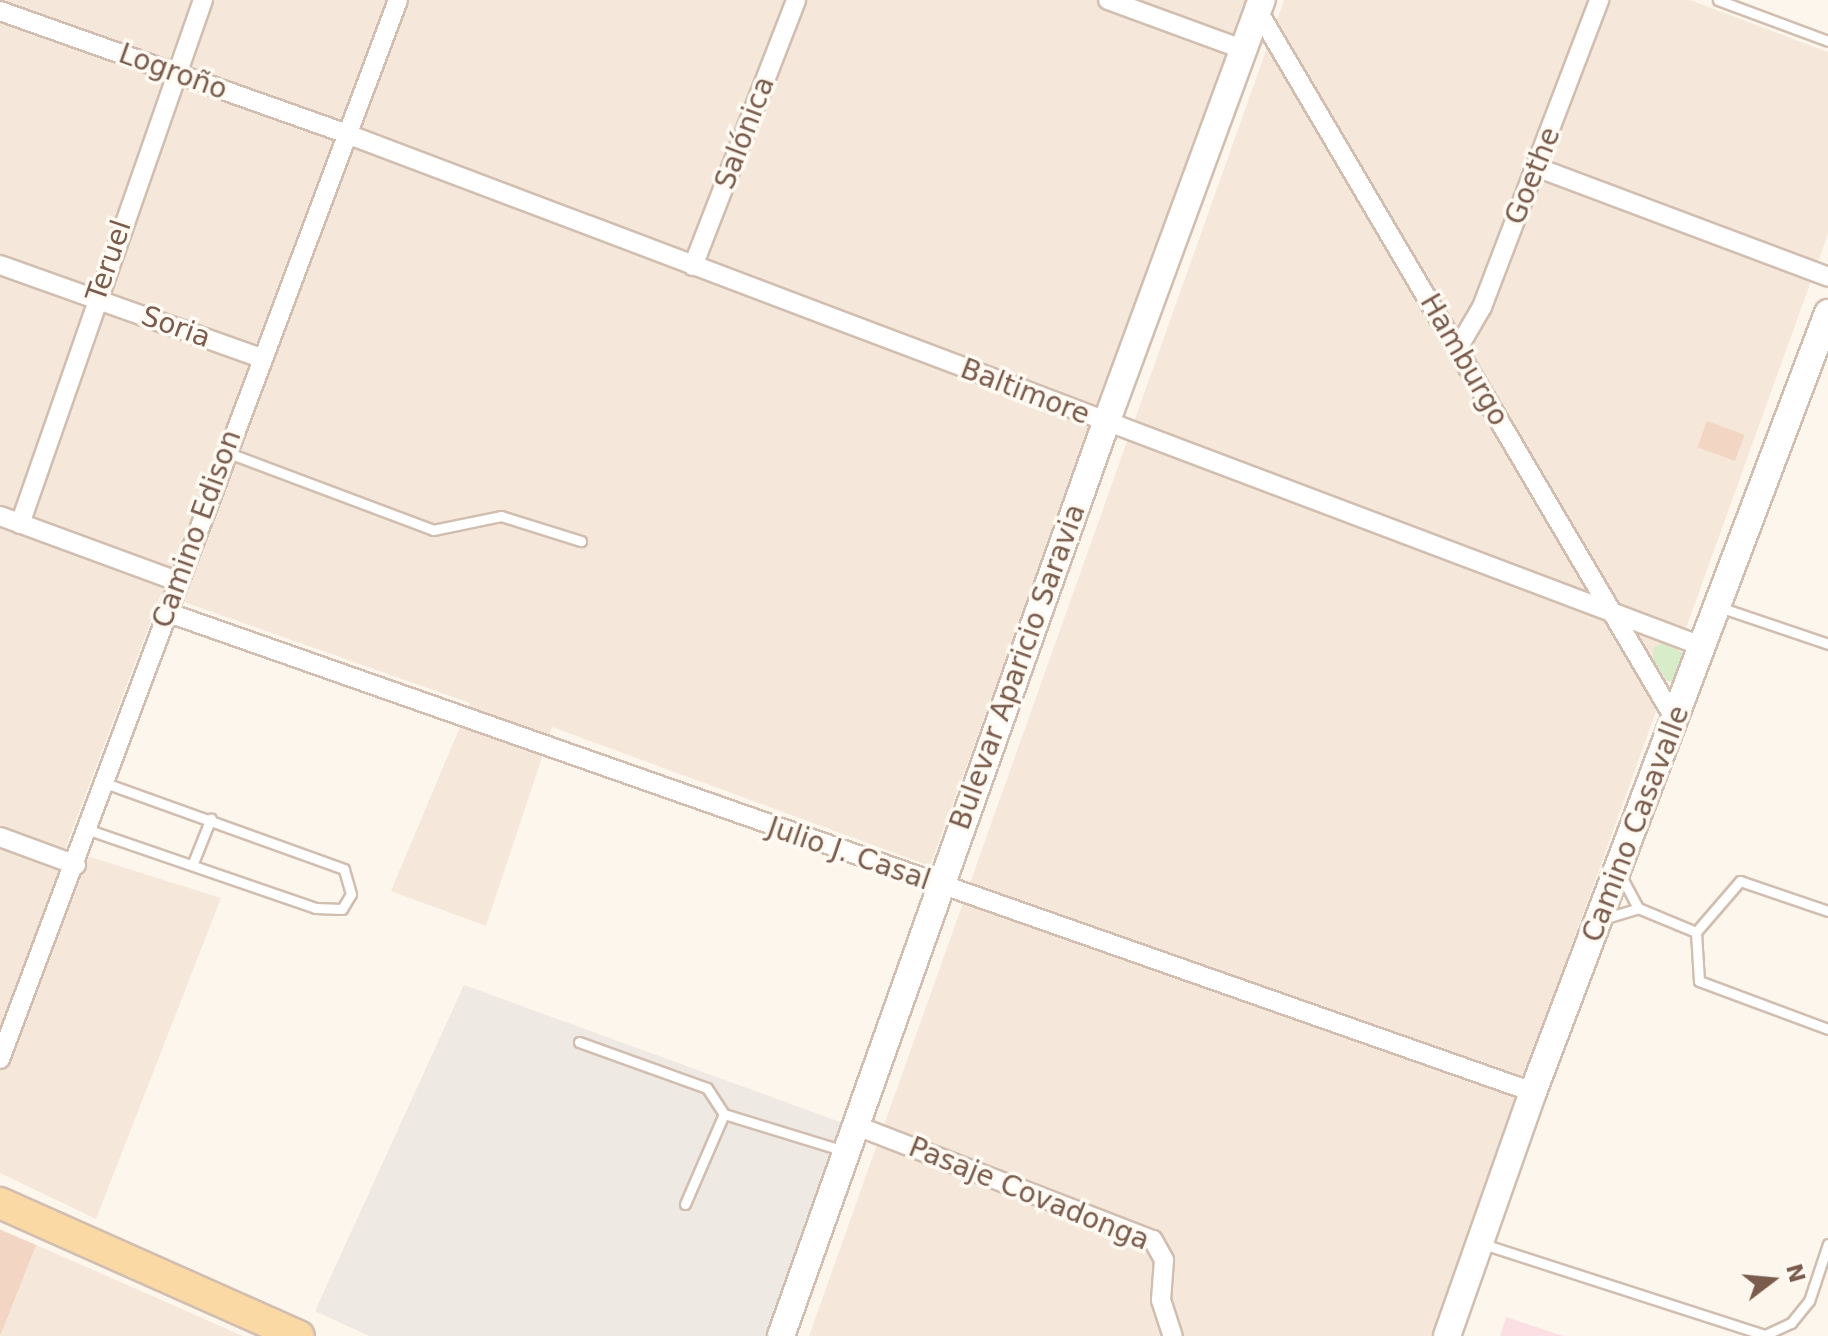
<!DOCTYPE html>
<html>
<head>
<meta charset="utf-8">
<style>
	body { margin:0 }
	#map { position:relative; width:1828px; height:1336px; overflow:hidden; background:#fdf6ec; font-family:"DejaVu Sans",sans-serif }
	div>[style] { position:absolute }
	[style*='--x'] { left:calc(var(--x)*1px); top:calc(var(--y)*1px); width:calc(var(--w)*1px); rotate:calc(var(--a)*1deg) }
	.residential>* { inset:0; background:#f5e8da }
	.industrial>* { inset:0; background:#efe9e4 }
	.medical>* { inset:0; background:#fbdfe3 }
	.green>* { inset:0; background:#d8ecc9 }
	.building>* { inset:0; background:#f3d5c3; transform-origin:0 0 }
	.roads { filter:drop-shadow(2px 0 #d1beb0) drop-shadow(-2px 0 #d1beb0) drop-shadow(0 2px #d1beb0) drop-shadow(0 -2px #d1beb0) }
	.lane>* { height:9px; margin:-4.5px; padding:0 4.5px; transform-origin:4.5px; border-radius:4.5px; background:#fff }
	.street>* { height:18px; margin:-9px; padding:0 9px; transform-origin:9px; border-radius:9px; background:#fff }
	.secondary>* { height:26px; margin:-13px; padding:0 13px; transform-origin:13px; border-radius:13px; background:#fff }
	.primary>* { height:30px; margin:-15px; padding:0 15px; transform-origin:15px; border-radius:15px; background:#fbd9a5 }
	span { translate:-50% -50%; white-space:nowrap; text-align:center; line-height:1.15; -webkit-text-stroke:7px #fffaf3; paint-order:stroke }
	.street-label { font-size:28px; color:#7a5c4d }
	.north { position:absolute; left:1732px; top:1240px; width:80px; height:80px; -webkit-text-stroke:6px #fffaf3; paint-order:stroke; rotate:74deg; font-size:22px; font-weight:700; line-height:32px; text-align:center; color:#7a5c4d }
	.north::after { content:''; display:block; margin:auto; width:28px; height:36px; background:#7a5c4d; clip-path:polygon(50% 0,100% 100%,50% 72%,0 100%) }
</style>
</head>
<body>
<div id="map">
	<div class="residential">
		<div style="clip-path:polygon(0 0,1246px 0,930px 866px,552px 727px,486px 926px,391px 891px,470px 703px,161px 594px,65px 849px,221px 898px,96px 1219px,0 1173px)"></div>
		<div style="clip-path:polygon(1284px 0,1690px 0,1828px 52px,1828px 234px,1431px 1336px,809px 1336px)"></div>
		<div style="clip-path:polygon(0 1229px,243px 1336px,0 1336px)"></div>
	</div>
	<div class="industrial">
		<div style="clip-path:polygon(464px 985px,851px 1126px,775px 1336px,369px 1336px,315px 1311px)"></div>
	</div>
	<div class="medical">
		<div style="clip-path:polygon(1506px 1317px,1563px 1336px,1500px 1336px)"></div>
	</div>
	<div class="green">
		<div style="clip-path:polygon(1662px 643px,1688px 655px,1677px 683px,1667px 681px,1653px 659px,1653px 648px)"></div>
	</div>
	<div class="building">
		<div style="left:1707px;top:421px;width:40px;height:28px;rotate:20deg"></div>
		<div style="clip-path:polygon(0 1230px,36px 1245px,1px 1334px,0 1334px)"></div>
	</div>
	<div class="roads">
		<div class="lane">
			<div style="--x:1718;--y:0;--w:117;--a:20.4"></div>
			<div style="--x:226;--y:452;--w:221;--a:20.6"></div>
			<div style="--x:433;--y:530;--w:69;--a:-11.6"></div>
			<div style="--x:501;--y:516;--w:84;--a:17.4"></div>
			<div style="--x:1719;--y:607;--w:115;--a:18.7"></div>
			<div style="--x:89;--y:830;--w:239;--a:19"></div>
			<div style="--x:315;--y:908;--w:27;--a:2"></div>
			<div style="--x:342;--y:909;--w:17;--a:-59"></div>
			<div style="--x:351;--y:894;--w:26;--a:-106"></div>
			<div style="--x:344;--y:869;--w:254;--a:-160.2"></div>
			<div style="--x:193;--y:863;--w:48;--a:-68.2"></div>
			<div style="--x:1620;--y:874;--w:38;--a:62"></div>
			<div style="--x:1638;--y:908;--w:63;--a:22.5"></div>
			<div style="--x:1828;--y:911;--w:93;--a:-161.2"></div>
			<div style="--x:1740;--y:881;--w:67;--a:130.8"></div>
			<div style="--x:1696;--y:932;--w:49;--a:86.5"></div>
			<div style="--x:1699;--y:981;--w:138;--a:20.4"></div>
			<div style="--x:1603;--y:919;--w:37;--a:-17"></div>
			<div style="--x:579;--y:1042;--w:136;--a:19.8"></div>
			<div style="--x:707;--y:1088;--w:31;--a:57"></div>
			<div style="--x:724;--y:1114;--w:126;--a:17.1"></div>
			<div style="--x:685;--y:1204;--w:98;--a:-66.6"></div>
			<div style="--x:1483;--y:1244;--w:296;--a:17.9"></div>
			<div style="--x:1765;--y:1335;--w:29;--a:-25"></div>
			<div style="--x:1791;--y:1323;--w:28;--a:-51"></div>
			<div style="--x:1809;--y:1301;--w:60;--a:-71.6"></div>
		</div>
		<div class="street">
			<div style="--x:1108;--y:0;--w:146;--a:20.1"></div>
			<div style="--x:1255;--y:6;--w:830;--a:59.51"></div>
			<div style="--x:0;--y:11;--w:368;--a:19.5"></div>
			<div style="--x:347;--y:134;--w:1451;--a:20.71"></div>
			<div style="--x:1536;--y:167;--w:312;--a:20.6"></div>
			<div style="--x:0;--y:265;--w:277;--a:19.6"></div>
			<div style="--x:693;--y:266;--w:285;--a:-68.8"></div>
			<div style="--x:1458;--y:348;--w:48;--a:-59.7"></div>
			<div style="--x:1482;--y:307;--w:329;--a:-69.1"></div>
			<div style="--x:0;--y:516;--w:189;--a:20.2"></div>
			<div style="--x:20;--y:524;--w:555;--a:-70.75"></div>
			<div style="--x:166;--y:612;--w:1449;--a:19.35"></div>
			<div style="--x:0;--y:837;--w:81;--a:20.2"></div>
			<div style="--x:0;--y:1059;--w:1131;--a:-69.4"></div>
			<div style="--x:857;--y:1126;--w:317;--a:21.1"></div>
			<div style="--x:1153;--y:1240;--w:23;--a:61"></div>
			<div style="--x:1164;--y:1260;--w:40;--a:94.3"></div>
			<div style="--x:1161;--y:1300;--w:38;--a:72"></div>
		</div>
		<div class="secondary">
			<div style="--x:781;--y:1336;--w:969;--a:-70.41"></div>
			<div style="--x:1106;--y:423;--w:451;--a:-69.8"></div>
			<div style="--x:1447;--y:1336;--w:259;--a:-70.6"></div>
			<div style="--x:1533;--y:1092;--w:833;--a:-69.26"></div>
		</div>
		<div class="primary">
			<div style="--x:0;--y:1203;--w:327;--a:24"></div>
		</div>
	</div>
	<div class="street-label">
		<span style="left:173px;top:72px;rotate:20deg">Logroño</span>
		<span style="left:745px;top:133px;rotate:-69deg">Salónica</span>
		<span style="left:1533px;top:176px;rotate:-68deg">Goethe</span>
		<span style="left:109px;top:261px;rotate:-71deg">Teruel</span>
		<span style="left:176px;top:327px;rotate:20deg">Soria</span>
		<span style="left:1464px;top:360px;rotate:60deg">Hamburgo</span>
		<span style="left:1025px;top:392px;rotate:21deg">Baltimore</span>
		<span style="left:197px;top:529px;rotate:-70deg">Camino Edison</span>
		<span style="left:1018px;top:667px;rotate:-70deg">Bulevar Aparicio Saravia</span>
		<span style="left:1636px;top:824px;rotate:-69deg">Camino Casavalle</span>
		<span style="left:849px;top:854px;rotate:19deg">Julio J. Casal</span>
		<span style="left:1029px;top:1194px;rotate:22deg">Pasaje Covadonga</span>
	</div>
	<div class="north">N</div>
</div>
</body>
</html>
